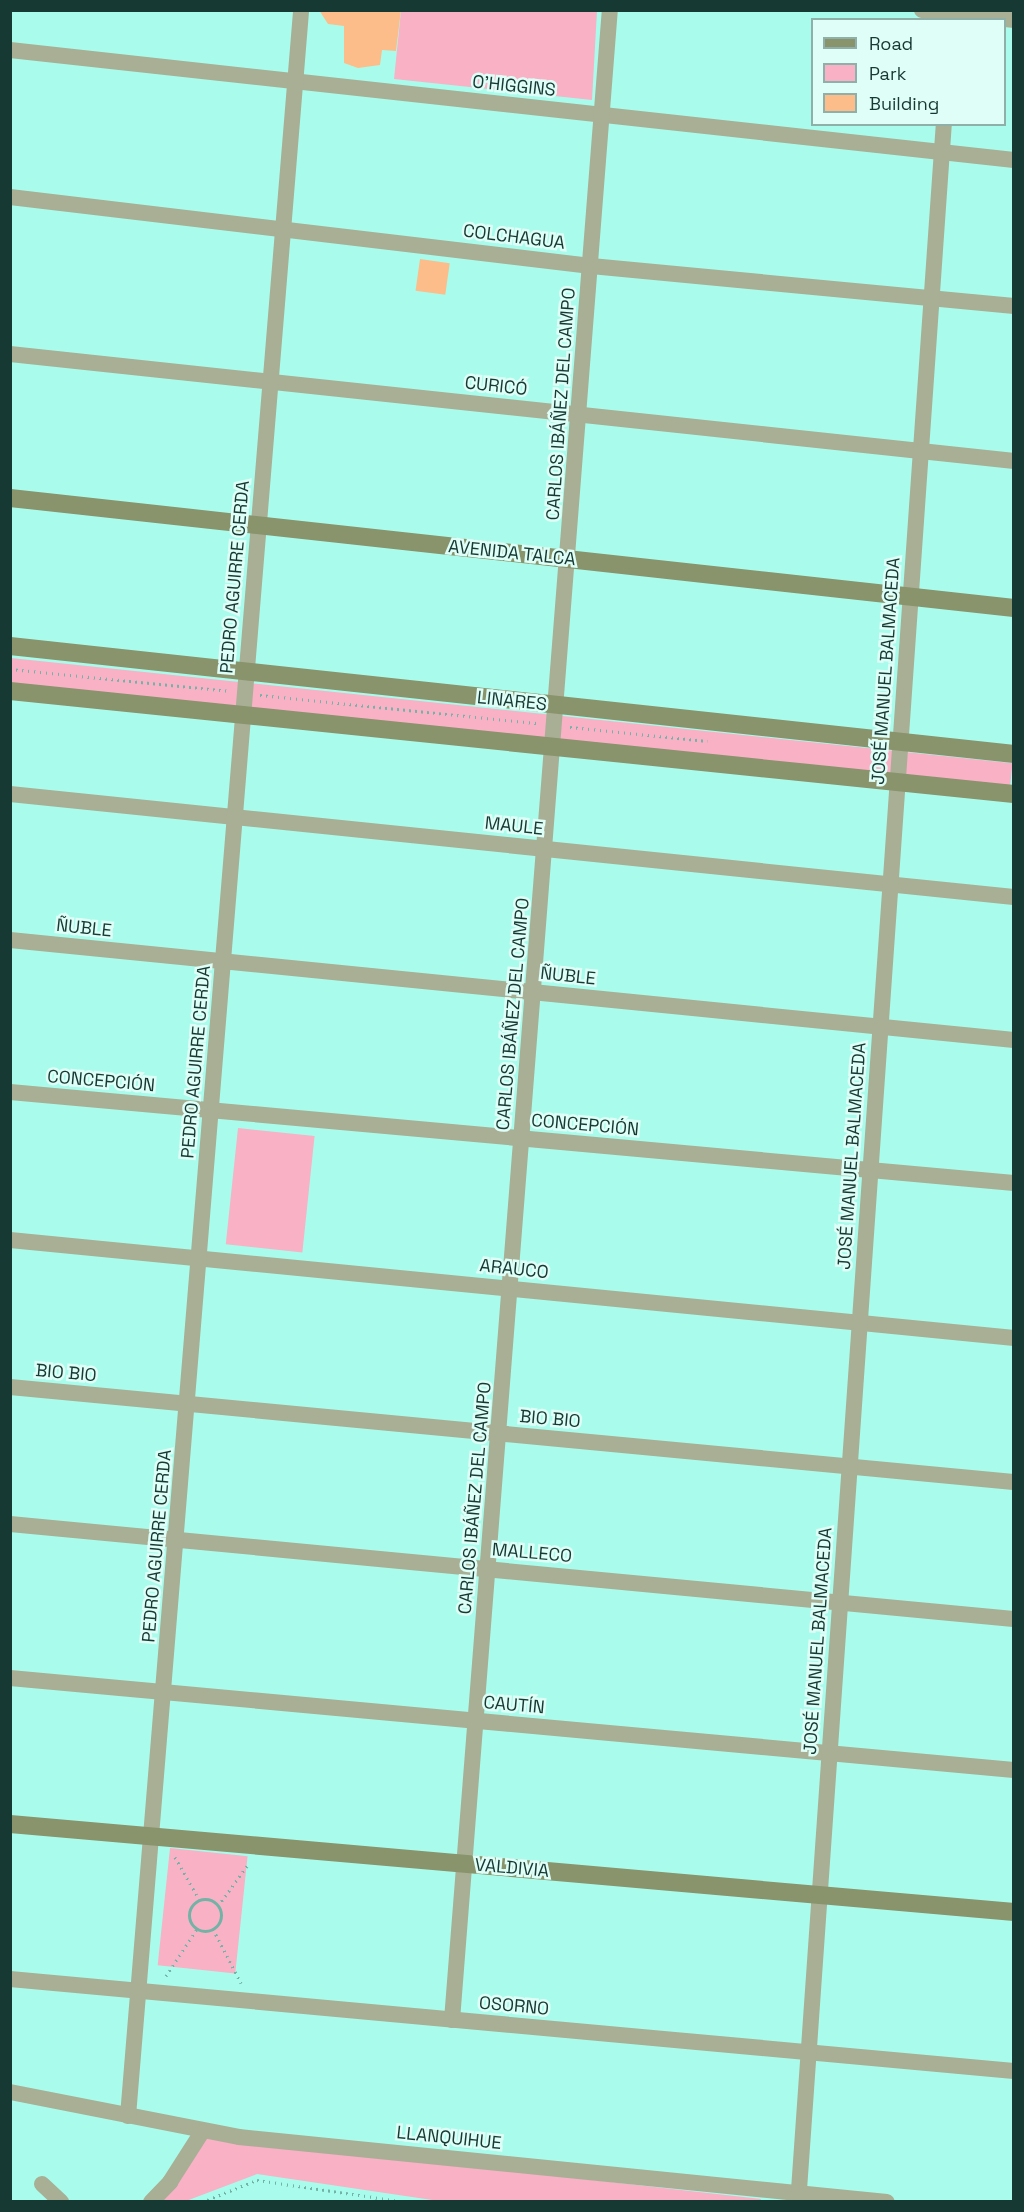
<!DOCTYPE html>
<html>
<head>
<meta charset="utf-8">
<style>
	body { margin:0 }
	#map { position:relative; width:1024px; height:2212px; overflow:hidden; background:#a9fceb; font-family:"Space Grotesk",sans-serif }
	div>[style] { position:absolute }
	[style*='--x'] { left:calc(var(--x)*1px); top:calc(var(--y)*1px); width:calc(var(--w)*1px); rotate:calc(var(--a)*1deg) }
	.green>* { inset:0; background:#f8b1c5; transform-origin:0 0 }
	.building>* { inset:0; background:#fcbd8a; transform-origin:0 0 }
	.path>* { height:3px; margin-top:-1.5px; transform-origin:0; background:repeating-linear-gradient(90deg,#73b3a6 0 1.5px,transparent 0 6px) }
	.path>.ring { margin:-1.5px; padding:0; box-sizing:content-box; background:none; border:3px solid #73b3a6; border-radius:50% }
	.street>* { height:16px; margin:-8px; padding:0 8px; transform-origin:8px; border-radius:8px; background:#a8af95 }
	.secondary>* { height:18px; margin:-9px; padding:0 9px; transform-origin:9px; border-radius:9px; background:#89936c }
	span { translate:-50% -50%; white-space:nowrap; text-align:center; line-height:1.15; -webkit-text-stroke:5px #dffef7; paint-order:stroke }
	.street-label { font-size:18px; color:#173933 }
	.frame { position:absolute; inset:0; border:12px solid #173933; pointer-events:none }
	.legend { position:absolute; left:811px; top:18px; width:195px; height:108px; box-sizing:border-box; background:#dffef7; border:2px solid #8fafa9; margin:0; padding:8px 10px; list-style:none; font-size:18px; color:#173933 }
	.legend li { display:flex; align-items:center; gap:12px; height:30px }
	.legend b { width:30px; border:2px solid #8fafa9 }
</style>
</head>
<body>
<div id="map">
	<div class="green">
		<div style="clip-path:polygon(401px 11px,597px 11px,592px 100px,394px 79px)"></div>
		<div style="left:11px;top:658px;width:1007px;height:25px;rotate:6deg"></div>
		<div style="left:238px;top:1128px;width:77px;height:117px;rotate:6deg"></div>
		<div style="left:170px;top:1848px;width:78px;height:118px;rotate:6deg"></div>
		<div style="clip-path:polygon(204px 2136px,761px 2199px,760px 2202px,439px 2201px,257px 2174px,186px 2201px,162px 2202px)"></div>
	</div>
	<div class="building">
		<div style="clip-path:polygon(319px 10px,401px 10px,396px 51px,382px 50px,380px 65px,358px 68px,344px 63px,344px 26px,328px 24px)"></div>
		<div style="left:420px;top:259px;width:30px;height:32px;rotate:8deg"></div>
	</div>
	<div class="path">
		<div style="--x:10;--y:669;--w:221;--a:5.7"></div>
		<div style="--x:260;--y:695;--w:278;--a:5.8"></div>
		<div style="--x:570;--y:727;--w:138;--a:5.8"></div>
		<div style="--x:175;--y:1857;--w:48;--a:60.3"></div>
		<div class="ring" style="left:189px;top:1899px;width:29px;height:29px"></div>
		<div style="--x:218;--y:1906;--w:53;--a:-54.2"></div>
		<div style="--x:213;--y:1929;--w:61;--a:62.6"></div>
		<div style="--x:166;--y:1976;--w:56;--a:-56.6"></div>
		<div style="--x:202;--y:2202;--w:59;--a:-21.8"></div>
		<div style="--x:257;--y:2180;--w:151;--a:8.4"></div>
	</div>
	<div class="street">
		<div style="--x:922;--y:10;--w:93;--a:6.2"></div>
		<div style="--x:10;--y:50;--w:1010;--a:6.25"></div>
		<div style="--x:10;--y:197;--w:585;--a:6.77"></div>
		<div style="--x:591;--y:266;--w:425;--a:5.4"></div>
		<div style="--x:10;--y:354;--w:1010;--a:6.08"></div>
		<div style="--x:10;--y:794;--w:1009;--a:5.86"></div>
		<div style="--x:10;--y:940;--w:1009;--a:5.69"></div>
		<div style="--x:10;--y:1092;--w:1008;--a:5.18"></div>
		<div style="--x:10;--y:1240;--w:1009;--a:5.57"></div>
		<div style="--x:10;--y:1387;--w:1008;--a:5.41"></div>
		<div style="--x:10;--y:1524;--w:1008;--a:5.41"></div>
		<div style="--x:10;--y:1678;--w:1008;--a:5.24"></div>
		<div style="--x:10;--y:1979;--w:1008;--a:5.24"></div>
		<div style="--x:452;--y:2020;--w:2016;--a:-85.51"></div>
		<div style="--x:10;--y:2092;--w:233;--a:11.1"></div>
		<div style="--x:239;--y:2137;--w:651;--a:5.73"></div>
		<div style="--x:128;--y:2116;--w:2113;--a:-85.3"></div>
		<div style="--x:42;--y:2184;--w:26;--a:43"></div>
		<div style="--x:799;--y:2190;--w:2071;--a:-85.99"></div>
		<div style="--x:151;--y:2202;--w:28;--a:-46"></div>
		<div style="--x:170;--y:2182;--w:59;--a:-57.4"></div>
	</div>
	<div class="secondary">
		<div style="--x:10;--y:498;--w:1010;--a:6.25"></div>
		<div style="--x:10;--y:646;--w:1010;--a:6.14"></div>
		<div style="--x:10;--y:691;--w:1009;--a:5.86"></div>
		<div style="--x:10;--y:1824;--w:1008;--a:5.01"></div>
	</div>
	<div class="street-label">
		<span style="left:514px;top:86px;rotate:6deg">O'HIGGINS</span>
		<span style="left:514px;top:237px;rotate:7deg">COLCHAGUA</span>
		<span style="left:496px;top:386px;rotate:6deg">CURICÓ</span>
		<span style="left:561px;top:404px;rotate:-86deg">CARLOS IBÁÑEZ DEL CAMPO</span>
		<span style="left:512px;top:553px;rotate:6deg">AVENIDA TALCA</span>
		<span style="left:235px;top:577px;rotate:-85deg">PEDRO AGUIRRE CERDA</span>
		<span style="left:886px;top:671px;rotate:-86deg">JOSÉ MANUEL BALMACEDA</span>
		<span style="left:512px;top:701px;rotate:6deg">LINARES</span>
		<span style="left:514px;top:826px;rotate:6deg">MAULE</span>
		<span style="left:84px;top:928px;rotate:6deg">ÑUBLE</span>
		<span style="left:568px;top:976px;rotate:6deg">ÑUBLE</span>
		<span style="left:513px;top:1014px;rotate:-85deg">CARLOS IBÁÑEZ DEL CAMPO</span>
		<span style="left:196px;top:1062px;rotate:-85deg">PEDRO AGUIRRE CERDA</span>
		<span style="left:101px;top:1081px;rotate:5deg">CONCEPCIÓN</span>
		<span style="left:585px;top:1125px;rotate:5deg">CONCEPCIÓN</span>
		<span style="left:852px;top:1156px;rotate:-86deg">JOSÉ MANUEL BALMACEDA</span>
		<span style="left:514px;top:1269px;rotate:6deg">ARAUCO</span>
		<span style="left:66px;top:1373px;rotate:5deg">BIO BIO</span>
		<span style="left:550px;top:1419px;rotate:5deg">BIO BIO</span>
		<span style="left:475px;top:1498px;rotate:-85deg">CARLOS IBÁÑEZ DEL CAMPO</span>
		<span style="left:157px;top:1546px;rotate:-85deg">PEDRO AGUIRRE CERDA</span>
		<span style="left:532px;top:1553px;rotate:5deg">MALLECO</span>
		<span style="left:818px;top:1641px;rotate:-86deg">JOSÉ MANUEL BALMACEDA</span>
		<span style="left:514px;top:1705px;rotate:5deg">CAUTÍN</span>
		<span style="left:512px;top:1868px;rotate:5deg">VALDIVIA</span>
		<span style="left:514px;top:2006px;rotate:5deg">OSORNO</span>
		<span style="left:449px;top:2138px;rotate:6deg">LLANQUIHUE</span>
	</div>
	<div class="frame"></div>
	<ul class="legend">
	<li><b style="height:8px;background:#89936c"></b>Road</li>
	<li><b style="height:16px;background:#f8b1c5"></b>Park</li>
	<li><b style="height:16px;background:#fcbd8a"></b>Building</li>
	</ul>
</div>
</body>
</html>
